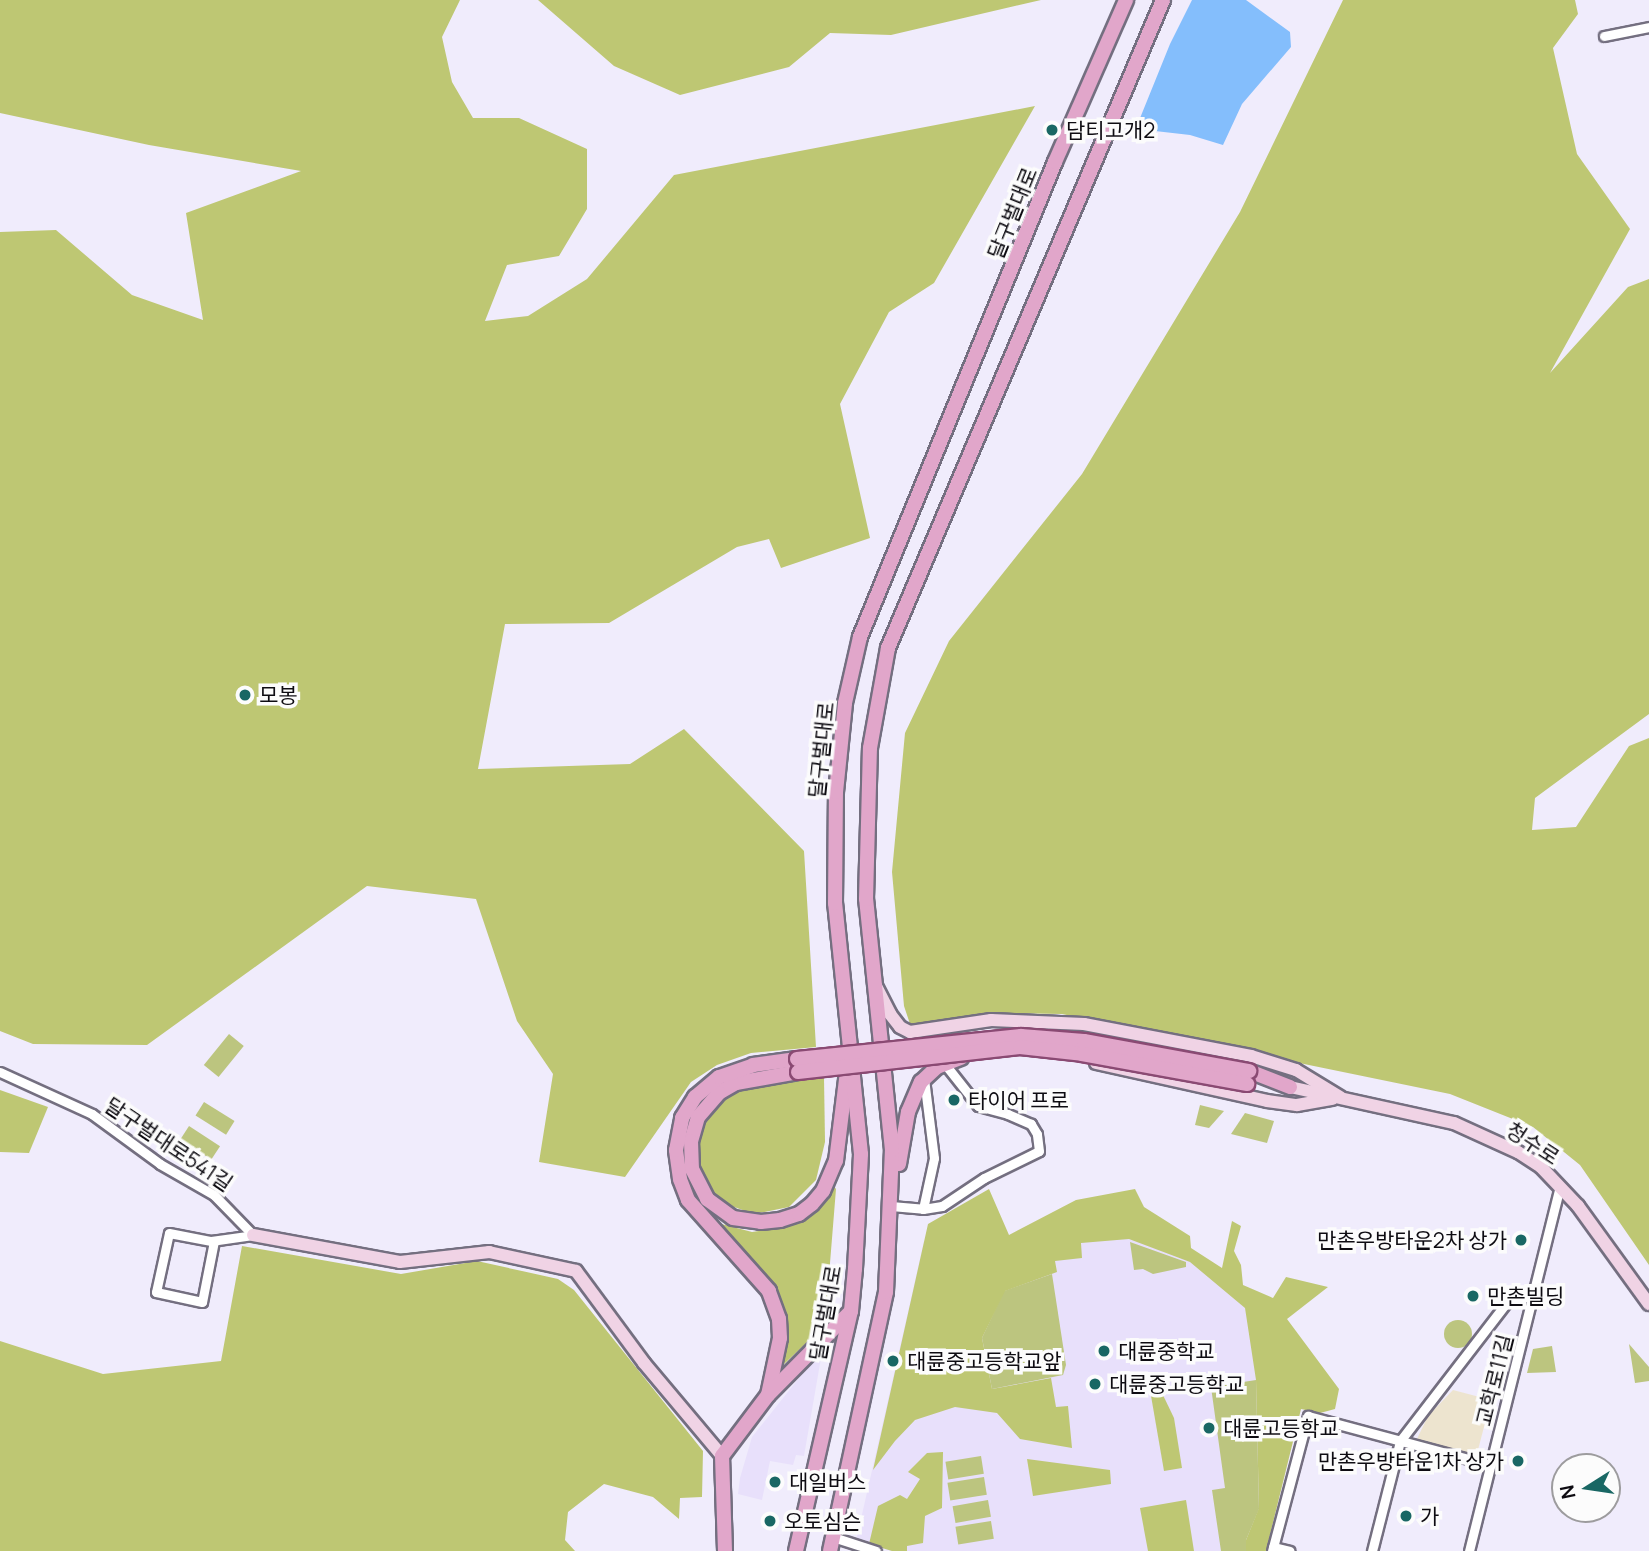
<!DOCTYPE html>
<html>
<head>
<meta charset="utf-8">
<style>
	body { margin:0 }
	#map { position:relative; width:1649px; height:1551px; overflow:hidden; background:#f0ecfc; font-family:Manrope,"Noto Sans KR",sans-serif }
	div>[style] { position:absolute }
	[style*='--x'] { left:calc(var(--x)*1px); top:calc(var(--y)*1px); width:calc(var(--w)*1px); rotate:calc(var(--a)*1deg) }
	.commercial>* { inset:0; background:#ede4cf }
	.built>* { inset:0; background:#e8e0fb }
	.green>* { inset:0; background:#bcc57f; transform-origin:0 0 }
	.round { border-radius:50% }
	.forest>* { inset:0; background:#bec773 }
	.water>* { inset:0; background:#84befc }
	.roads { filter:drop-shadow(2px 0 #746f80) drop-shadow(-2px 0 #746f80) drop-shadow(0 2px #746f80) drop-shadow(0 -2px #746f80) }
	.street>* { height:9px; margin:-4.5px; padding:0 4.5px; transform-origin:4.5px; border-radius:4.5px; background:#fff }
	.secondary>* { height:12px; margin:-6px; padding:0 6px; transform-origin:6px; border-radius:6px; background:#f0d3e5 }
	.primary>* { height:14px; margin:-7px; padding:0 7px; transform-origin:7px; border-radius:7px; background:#e1a6ca }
	.bridges { filter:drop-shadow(2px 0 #8a4a73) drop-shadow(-2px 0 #8a4a73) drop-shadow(0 2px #8a4a73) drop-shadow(0 -2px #8a4a73) }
	.primary-bridge>* { height:14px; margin:-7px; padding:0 7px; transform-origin:7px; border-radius:7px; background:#e1a6ca }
	.dots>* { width:19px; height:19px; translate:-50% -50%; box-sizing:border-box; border:4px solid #fcfcfc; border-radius:50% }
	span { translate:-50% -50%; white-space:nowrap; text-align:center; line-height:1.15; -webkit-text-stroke:7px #fcfcfc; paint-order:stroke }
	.poi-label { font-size:21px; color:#0e0c12 }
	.left { translate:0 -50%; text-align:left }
	.right { translate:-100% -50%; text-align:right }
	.street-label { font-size:21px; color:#0e0c12 }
	.north { position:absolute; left:1551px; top:1453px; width:70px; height:70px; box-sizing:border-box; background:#fcfcfc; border:2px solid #9d9c9e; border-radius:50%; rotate:258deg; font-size:19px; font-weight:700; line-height:28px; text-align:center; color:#0e0c12 }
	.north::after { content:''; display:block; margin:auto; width:24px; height:32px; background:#196764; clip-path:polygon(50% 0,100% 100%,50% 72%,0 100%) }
</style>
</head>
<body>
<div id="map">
	<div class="commercial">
		<div style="clip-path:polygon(1453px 1390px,1491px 1400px,1478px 1450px,1471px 1457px,1415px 1443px,1428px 1416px)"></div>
	</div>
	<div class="built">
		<div style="clip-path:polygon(1130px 1229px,1195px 1252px,1242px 1293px,1301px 1409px,1266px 1551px,892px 1551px,856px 1541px,924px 1241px)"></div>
		<div style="clip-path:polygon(818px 1354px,821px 1358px,804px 1456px,796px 1455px,793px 1465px,770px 1461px,762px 1500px,738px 1494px,740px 1478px,752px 1437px)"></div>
	</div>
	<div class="green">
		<div style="left:229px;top:1034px;width:19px;height:40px;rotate:39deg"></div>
		<div style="left:204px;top:1102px;width:36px;height:16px;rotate:32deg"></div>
		<div style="clip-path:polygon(1200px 1105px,1224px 1111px,1209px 1128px,1195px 1125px)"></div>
		<div style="clip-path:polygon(1245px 1113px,1274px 1121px,1267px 1143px,1231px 1134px)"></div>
		<div style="left:189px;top:1126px;width:37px;height:16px;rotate:33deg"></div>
		<div style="clip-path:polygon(1130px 1242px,1186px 1262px,1186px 1267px,1153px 1274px,1143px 1269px,1134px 1270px)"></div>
		<div style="clip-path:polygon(1052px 1274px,1066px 1365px,1063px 1375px,992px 1389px,982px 1338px,1004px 1291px)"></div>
		<div class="round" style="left:1444px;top:1320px;width:28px;height:28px"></div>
		<div style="clip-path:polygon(1629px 1344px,1649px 1367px,1649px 1381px,1635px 1383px)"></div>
		<div style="clip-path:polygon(1552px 1346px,1556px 1372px,1527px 1373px,1533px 1349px)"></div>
		<div style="clip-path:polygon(1256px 1380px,1259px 1509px,1246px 1540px,1246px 1551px,1221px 1551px,1212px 1490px,1225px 1488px,1211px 1387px)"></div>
		<div style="left:981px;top:1456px;width:18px;height:36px;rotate:81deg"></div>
		<div style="left:984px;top:1477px;width:18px;height:37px;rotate:81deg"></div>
		<div style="left:988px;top:1500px;width:17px;height:36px;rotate:80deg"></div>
		<div style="left:991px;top:1521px;width:18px;height:36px;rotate:81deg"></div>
	</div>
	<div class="forest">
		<div style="clip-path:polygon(0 0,460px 0,442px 37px,452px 82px,473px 118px,519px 118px,587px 149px,587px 209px,559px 256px,507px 265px,485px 321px,528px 316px,587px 279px,674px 175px,1035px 106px,934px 283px,889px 312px,840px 404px,870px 538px,781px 568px,769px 539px,737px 547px,609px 623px,505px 624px,478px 769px,630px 764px,684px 729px,804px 851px,816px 1047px,751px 1053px,717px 1065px,691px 1082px,625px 1177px,539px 1162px,553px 1074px,517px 1021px,476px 899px,367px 886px,147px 1045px,33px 1044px,0 1031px,0 232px,56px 230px,132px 295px,203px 320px,186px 213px,301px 171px,149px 145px,0 113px)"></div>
		<div style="clip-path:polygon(538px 0,1041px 0,891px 35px,830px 33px,789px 67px,680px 95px,614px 66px)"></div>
		<div style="clip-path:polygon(1343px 0,1575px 0,1578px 14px,1553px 48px,1577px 154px,1630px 229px,1550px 373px,1628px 287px,1649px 279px,1649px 714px,1535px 798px,1532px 830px,1576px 827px,1629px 746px,1649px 738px,1649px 1265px,1580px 1165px,1533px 1127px,1450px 1094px,1062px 1014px,1000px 1013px,911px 1027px,904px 1006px,892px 872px,905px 733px,949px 641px,1082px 474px,1240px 212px)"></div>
		<div style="clip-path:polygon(824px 1077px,825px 1142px,816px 1180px,789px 1207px,754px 1214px,720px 1202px,700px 1174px,696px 1141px,705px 1117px,724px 1098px,757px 1084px)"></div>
		<div style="clip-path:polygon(0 1090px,48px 1107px,29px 1153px,0 1152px)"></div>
		<div style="clip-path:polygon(833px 1185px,836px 1189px,825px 1325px,781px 1367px,787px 1333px,781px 1299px,756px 1263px,714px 1222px,752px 1232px,787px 1227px,817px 1211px)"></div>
		<div style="clip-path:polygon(989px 1189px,1009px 1235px,1076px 1200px,1135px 1189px,1144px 1207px,1190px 1236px,1191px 1248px,1222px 1268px,1232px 1221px,1241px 1226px,1234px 1251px,1241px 1265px,1243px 1285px,1273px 1298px,1286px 1277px,1328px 1287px,1287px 1319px,1339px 1389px,1335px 1409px,1320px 1413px,1301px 1409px,1266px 1551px,1246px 1551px,1246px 1540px,1259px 1508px,1256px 1380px,1245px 1308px,1190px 1262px,1129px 1239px,1081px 1243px,1082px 1258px,1055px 1261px,1057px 1272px,1005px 1291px,982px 1338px,992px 1389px,1051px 1378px,1056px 1407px,1068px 1406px,1072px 1448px,1020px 1439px,997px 1413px,955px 1407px,915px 1420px,895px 1441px,873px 1470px,928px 1224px)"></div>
		<div style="clip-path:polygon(242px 1246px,401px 1274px,477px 1261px,558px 1279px,574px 1290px,703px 1451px,702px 1497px,680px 1498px,679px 1519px,653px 1497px,604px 1484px,568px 1512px,565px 1540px,575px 1551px,0 1551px,0 1341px,103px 1374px,221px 1361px)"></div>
		<div style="clip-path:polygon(1150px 1390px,1162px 1393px,1174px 1418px,1182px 1468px,1164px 1471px)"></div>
		<div style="clip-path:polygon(943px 1452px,942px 1508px,925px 1516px,923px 1543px,907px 1546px,907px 1551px,892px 1551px,869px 1544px,878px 1506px,900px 1495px,907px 1499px,920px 1479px,908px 1472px,927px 1453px)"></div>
		<div style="clip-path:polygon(1027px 1459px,1110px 1470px,1111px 1484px,1033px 1496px)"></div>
		<div style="clip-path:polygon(1186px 1500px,1194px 1551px,1148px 1551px,1140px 1508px)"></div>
	</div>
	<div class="water">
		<div style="clip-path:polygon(1192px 0,1246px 0,1290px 32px,1291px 47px,1242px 104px,1223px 145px,1190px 135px,1155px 131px,1134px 133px,1170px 44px)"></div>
	</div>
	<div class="roads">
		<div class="street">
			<div style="--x:1604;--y:36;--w:46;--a:-11.3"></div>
			<div style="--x:0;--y:1072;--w:101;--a:24.5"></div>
			<div style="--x:92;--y:1114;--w:84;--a:36.3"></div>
			<div style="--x:160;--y:1164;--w:62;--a:29.9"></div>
			<div style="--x:214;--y:1195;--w:56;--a:45.7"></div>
			<div style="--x:891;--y:1206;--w:32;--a:5"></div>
			<div style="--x:923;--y:1209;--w:19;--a:-9"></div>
			<div style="--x:942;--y:1206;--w:50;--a:-33.7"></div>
			<div style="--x:984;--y:1178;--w:61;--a:-26.1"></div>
			<div style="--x:1039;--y:1151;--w:17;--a:-97"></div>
			<div style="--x:1037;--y:1134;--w:12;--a:-121"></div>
			<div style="--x:1031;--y:1124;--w:25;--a:-157"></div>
			<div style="--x:1008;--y:1114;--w:31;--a:-165"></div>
			<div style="--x:978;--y:1106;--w:55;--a:-128.3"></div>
			<div style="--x:923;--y:1209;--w:52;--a:-77.8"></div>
			<div style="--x:934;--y:1158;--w:80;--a:-97.2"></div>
			<div style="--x:214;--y:1241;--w:62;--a:101.1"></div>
			<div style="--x:202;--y:1302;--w:47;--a:-167.7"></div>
			<div style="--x:156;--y:1292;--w:60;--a:-77.6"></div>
			<div style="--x:169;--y:1233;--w:43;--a:10.8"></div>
			<div style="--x:211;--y:1241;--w:42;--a:-8.1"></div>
			<div style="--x:833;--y:1537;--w:45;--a:18"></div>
			<div style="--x:1273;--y:1547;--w:17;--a:13"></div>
			<div style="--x:1272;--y:1551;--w:140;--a:-75.1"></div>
			<div style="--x:1308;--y:1416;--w:189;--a:15"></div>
			<div style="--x:1372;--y:1551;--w:114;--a:-75.7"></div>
			<div style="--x:1400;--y:1441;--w:187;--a:-52.4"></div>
			<div style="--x:1514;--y:1293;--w:20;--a:15"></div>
			<div style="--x:1469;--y:1551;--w:376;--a:-76"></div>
		</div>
		<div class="secondary">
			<div style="--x:875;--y:984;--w:34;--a:63"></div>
			<div style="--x:890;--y:1014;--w:16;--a:52"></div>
			<div style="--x:900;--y:1027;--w:11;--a:27"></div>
			<div style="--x:910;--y:1032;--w:82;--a:-8.4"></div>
			<div style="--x:991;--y:1020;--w:93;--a:2.5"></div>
			<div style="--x:1084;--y:1024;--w:170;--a:10.8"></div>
			<div style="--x:1251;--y:1056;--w:47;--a:17.3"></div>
			<div style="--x:1296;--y:1070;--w:52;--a:31.5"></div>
			<div style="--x:1096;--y:1063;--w:175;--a:12.5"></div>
			<div style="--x:1267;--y:1101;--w:30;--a:8"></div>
			<div style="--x:1297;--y:1105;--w:36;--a:-10"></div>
			<div style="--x:1290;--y:1087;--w:168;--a:12.4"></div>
			<div style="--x:1454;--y:1123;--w:70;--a:24.4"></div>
			<div style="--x:1518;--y:1152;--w:27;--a:33"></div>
			<div style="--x:1541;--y:1167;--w:54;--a:46.5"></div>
			<div style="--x:1578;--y:1206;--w:121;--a:54.1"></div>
			<div style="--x:253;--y:1235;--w:149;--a:10.4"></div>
			<div style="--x:400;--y:1262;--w:90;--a:-6.4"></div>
			<div style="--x:489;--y:1252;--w:89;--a:12.3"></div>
			<div style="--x:576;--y:1271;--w:114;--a:53.5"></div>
			<div style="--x:644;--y:1363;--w:121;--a:50"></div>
		</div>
		<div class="primary">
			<div style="--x:1249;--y:1071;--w:44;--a:21.3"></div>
			<div style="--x:798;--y:1072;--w:63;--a:169.9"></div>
			<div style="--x:736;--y:1083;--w:20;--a:150"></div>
			<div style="--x:719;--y:1093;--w:32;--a:131"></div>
			<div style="--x:698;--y:1117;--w:25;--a:106"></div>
			<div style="--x:691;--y:1141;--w:28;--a:88"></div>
			<div style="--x:692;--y:1169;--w:34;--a:63"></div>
			<div style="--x:707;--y:1199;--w:32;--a:36"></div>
			<div style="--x:733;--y:1218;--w:28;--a:8"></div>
			<div style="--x:761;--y:1222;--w:19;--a:-6"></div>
			<div style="--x:780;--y:1220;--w:20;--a:-18"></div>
			<div style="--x:799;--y:1214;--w:16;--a:-38"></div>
			<div style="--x:812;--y:1204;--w:17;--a:-50"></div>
			<div style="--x:823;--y:1191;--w:33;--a:-67"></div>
			<div style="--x:836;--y:1161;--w:83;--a:-83"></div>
			<div style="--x:899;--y:1164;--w:53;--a:-80.2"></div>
			<div style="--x:908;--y:1112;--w:33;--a:-67"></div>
			<div style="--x:921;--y:1082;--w:22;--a:-43"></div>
			<div style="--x:937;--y:1067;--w:26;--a:-21"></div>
			<div style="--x:768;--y:1395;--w:58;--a:-78.1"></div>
			<div style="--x:780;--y:1338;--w:19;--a:-93"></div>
			<div style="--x:779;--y:1319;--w:30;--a:-110"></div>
			<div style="--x:769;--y:1291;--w:122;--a:-131.7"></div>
			<div style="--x:688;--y:1200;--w:22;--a:-111"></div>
			<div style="--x:680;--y:1179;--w:29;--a:-98"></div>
			<div style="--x:676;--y:1150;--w:33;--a:-79"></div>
			<div style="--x:682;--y:1118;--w:25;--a:-58"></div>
			<div style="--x:695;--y:1097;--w:31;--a:-40"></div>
			<div style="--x:719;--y:1077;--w:36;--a:-19"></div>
			<div style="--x:753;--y:1065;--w:44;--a:-7.8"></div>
			<div style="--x:725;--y:1551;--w:95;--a:-91.8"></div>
			<div style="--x:722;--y:1456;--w:76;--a:-53"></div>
			<div style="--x:768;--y:1395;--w:118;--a:-45.3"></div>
			<div style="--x:796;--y:1551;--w:246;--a:-77.1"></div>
			<div style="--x:851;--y:1311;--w:42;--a:-84.6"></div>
			<div style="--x:855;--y:1269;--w:115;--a:-87"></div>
			<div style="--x:861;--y:1154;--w:252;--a:-95.9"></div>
			<div style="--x:835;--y:903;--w:111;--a:-89.5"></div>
			<div style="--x:836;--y:792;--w:89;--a:-84.2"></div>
			<div style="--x:845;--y:703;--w:68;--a:-77.2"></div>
			<div style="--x:860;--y:637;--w:513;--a:-67.68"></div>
			<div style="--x:1055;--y:162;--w:177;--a:-66.3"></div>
			<div style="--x:830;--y:1551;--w:265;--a:-77.8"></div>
			<div style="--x:886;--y:1292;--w:142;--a:-87.6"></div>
			<div style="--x:892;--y:1150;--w:252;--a:-95.9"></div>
			<div style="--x:866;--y:899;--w:151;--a:-88.5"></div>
			<div style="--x:870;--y:748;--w:102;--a:-79.8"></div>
			<div style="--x:888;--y:648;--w:704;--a:-67"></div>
		</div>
	</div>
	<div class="bridges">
		<div class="primary-bridge">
			<div style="--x:797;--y:1059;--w:225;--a:-5.9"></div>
			<div style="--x:1021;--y:1036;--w:63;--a:4.5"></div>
			<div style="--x:1084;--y:1041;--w:168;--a:10.3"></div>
			<div style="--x:798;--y:1072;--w:223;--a:-6.4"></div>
			<div style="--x:1020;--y:1047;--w:62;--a:6.4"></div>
			<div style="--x:1082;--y:1054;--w:168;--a:10.3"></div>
		</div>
	</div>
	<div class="dots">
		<div style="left:1052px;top:130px;background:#196764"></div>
		<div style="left:245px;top:695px;background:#196764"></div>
		<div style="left:954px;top:1100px;background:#196764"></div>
		<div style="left:1521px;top:1240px;background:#196764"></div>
		<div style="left:1473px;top:1296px;background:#196764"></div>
		<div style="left:1104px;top:1351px;background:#196764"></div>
		<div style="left:893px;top:1361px;background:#196764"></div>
		<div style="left:1095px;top:1384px;background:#196764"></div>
		<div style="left:1209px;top:1428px;background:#196764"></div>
		<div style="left:1518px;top:1461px;background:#196764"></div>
		<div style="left:775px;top:1482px;background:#196764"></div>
		<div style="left:1406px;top:1516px;background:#196764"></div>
		<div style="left:770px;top:1521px;background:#196764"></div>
	</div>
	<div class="poi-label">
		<span class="left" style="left:1066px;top:130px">담티고개2</span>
		<span class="left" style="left:259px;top:695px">모봉</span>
		<span class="left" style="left:968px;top:1100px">타이어 프로</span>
		<span class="right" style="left:1507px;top:1240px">만촌우방타운2차 상가</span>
		<span class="left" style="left:1487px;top:1296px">만촌빌딩</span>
		<span class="left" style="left:1118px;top:1351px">대륜중학교</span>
		<span class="left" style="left:907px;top:1361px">대륜중고등학교앞</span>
		<span class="left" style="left:1109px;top:1384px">대륜중고등학교</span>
		<span class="left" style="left:1223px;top:1428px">대륜고등학교</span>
		<span class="right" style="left:1504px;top:1461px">만촌우방타운1차 상가</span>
		<span class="left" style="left:789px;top:1482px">대일버스</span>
		<span class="left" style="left:1420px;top:1516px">가</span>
		<span class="left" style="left:784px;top:1521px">오토심슨</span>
	</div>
	<div class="street-label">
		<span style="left:1012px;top:213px;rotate:-68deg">달구벌대로</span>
		<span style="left:821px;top:750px;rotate:-84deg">달구벌대로</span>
		<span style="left:1533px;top:1143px;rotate:33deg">청수로</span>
		<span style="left:169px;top:1144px;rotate:34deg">달구벌대로541길</span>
		<span style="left:825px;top:1313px;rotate:-80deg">달구벌대로</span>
		<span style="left:1494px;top:1380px;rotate:-76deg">교학로11길</span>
	</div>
	<div class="north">N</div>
</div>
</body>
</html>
